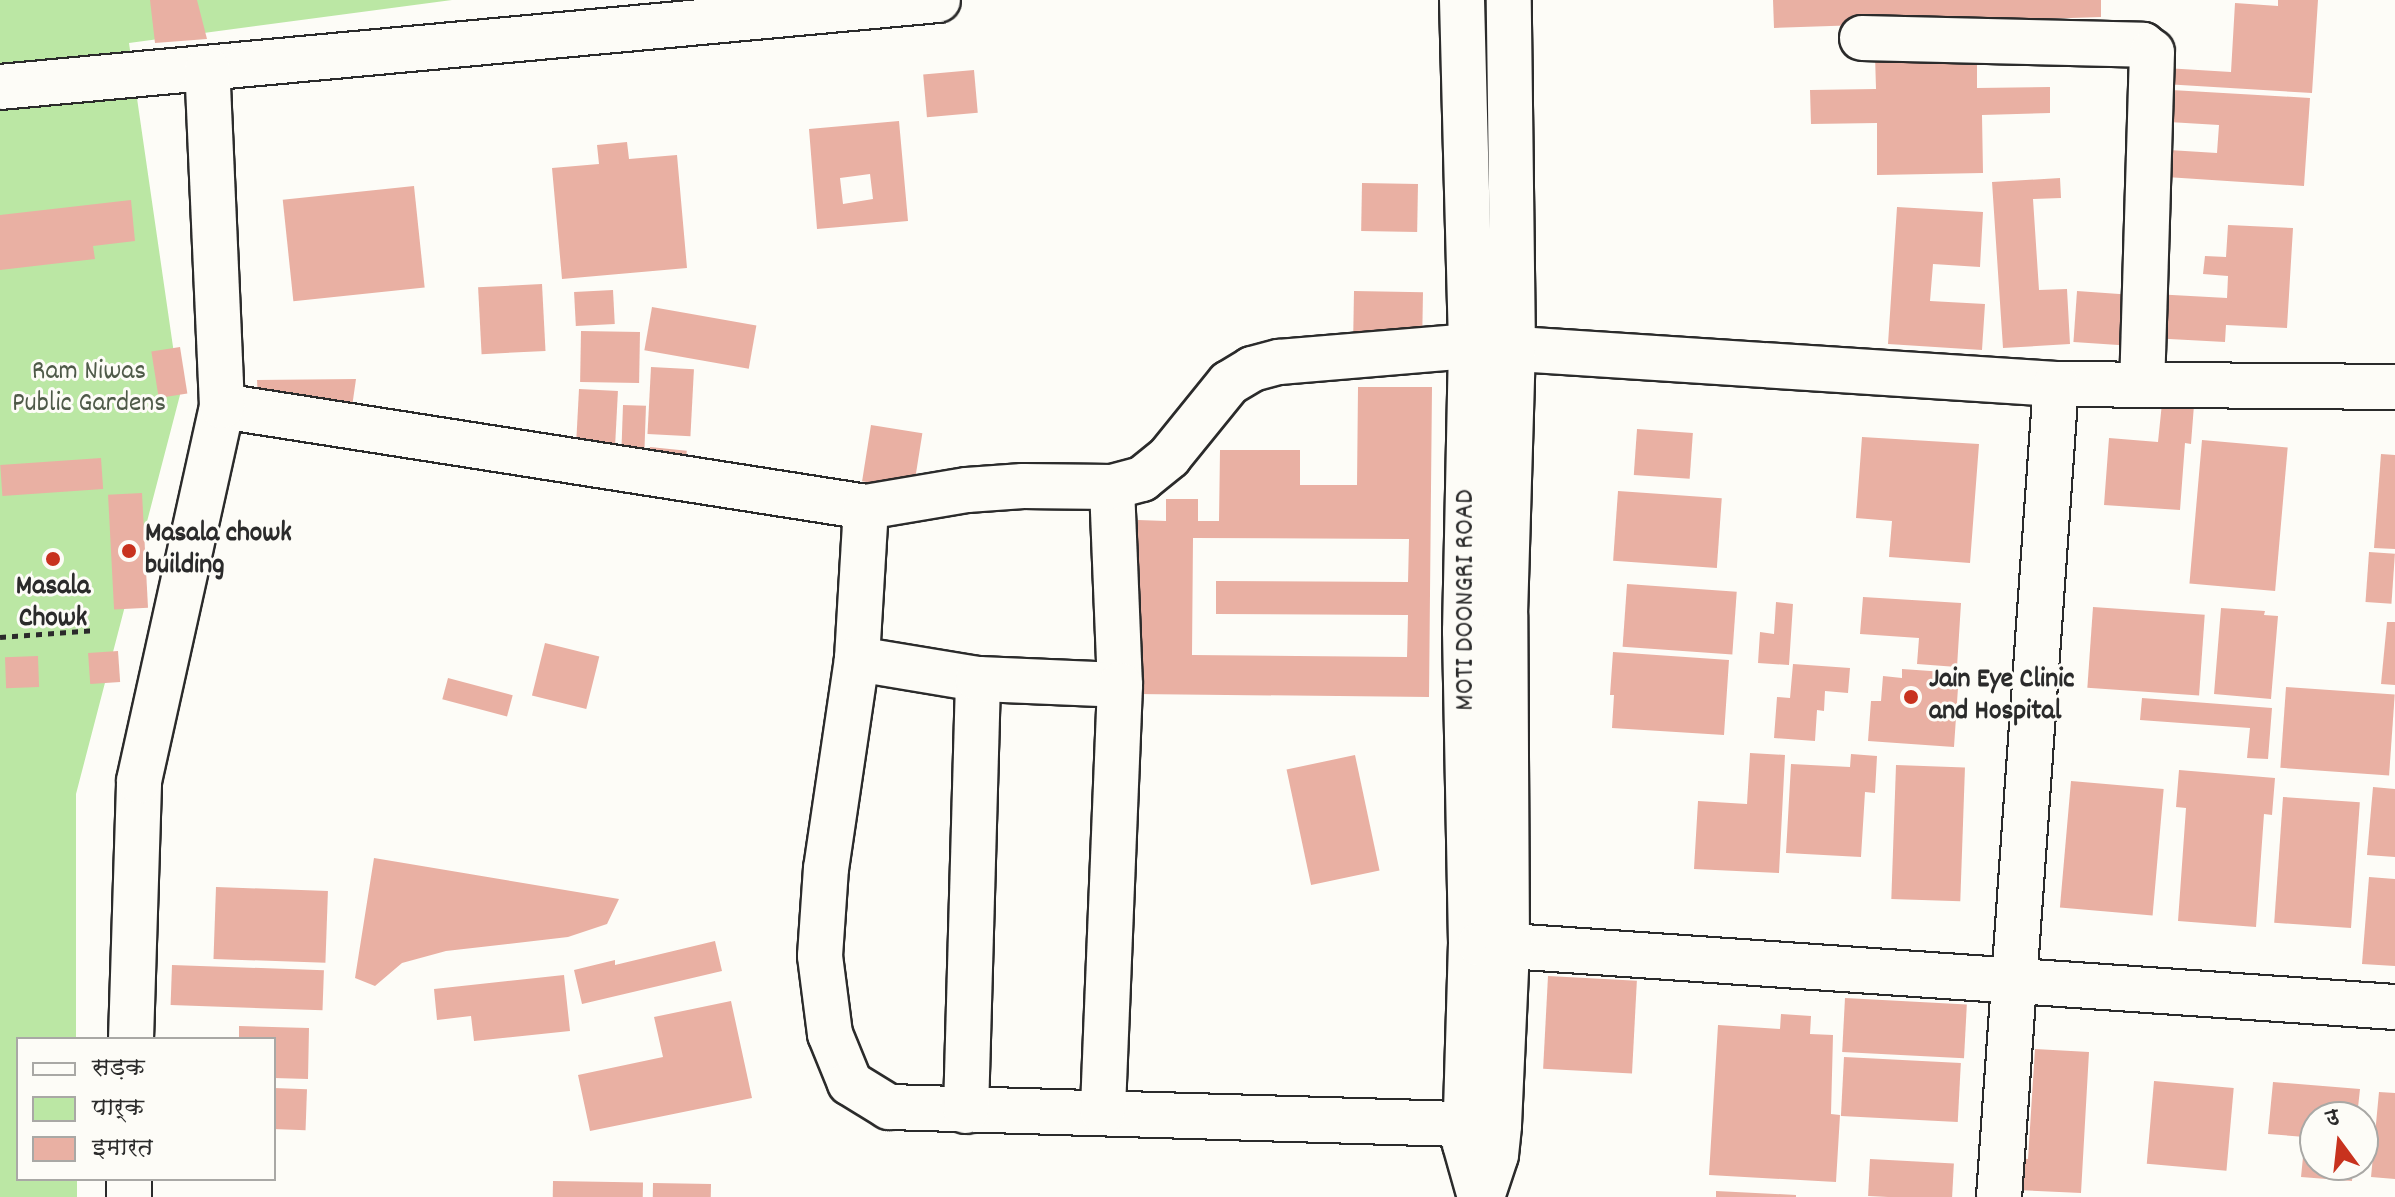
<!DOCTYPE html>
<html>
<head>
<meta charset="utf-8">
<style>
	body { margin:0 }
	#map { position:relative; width:2395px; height:1197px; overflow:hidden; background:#fdfcf7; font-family:Dekko,"Playpen Sans Deva",sans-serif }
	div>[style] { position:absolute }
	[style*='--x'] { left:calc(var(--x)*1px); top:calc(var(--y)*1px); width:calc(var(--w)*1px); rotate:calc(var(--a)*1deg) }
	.green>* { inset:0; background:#bbe7a4 }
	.building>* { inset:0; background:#e9b0a3; transform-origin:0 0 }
	.path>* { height:5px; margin-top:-2.5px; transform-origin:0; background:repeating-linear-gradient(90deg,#2b2b2b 0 6px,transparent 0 12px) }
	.roads { filter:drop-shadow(2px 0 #2b2b2b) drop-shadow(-2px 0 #2b2b2b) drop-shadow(0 2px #2b2b2b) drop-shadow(0 -2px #2b2b2b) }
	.minor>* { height:44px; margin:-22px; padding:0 22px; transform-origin:22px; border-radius:22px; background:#fdfcf7 }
	.dots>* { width:22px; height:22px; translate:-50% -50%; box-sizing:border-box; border:4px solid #fdfcf7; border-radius:50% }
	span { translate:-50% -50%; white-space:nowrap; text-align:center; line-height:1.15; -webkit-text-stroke:6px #fdfcf7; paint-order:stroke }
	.park-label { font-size:28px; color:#4f5a49 }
	.poi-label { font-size:28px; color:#2b2b2b; font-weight:700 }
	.left { translate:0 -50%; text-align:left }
	.street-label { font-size:28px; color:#2b2b2b }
	.legend { position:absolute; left:16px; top:1037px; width:260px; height:144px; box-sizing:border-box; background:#fdfcf7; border:2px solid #a9a8a5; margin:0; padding:10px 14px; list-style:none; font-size:24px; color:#2b2b2b }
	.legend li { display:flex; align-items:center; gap:16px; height:40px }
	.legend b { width:40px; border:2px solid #a9a8a5 }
	.north { position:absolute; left:2299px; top:1101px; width:80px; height:80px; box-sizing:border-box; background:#fdfcf7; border:2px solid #a9a8a5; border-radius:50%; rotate:345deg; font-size:22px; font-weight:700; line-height:32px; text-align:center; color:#2b2b2b }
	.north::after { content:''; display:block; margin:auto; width:28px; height:36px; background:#c8321e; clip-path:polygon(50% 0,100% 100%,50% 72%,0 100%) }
</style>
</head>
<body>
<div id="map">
	<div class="green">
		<div style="clip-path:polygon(0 0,452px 0,129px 43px,180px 395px,76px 794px,76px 1039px,18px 1039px,18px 1179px,77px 1179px,77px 1197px,0 1197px)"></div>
	</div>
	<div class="building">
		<div style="clip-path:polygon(150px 0,197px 0,207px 39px,155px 43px)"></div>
		<div style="clip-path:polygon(1773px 0,2101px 0,2101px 17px,1774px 28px)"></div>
		<div style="clip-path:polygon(2278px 0,2318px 0,2312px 93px,2164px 84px,2165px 68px,2231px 72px,2235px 3px,2278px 6px)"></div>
		<div style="clip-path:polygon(1977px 53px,1977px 88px,2050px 87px,2050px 113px,1982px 115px,1983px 173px,1877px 175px,1877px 123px,1811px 124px,1810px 90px,1876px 89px,1875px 55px)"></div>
		<div style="left:974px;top:70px;width:43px;height:51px;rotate:85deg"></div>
		<div style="clip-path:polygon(2154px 89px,2310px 98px,2304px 186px,2151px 176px,2153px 149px,2217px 153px,2219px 125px,2152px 121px)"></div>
		<div style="clip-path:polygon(evenodd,899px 121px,908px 221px,817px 229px,809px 129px,899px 121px,870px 174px,873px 199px,843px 204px,840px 178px,870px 174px)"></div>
		<div style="clip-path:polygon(627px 142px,629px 159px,677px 155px,687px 268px,562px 279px,552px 168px,599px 164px,597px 145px)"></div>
		<div style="clip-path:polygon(2060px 178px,2061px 198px,2033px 199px,2039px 290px,2067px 289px,2070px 344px,2003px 348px,1992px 182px)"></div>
		<div style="left:1362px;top:183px;width:56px;height:48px;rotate:1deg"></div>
		<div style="left:414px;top:186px;width:102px;height:132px;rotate:84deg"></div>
		<div style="clip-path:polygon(131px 200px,135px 241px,93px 246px,95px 259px,0 270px,0 215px)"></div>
		<div style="clip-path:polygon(1897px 207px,1983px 212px,1980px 267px,1933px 264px,1930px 301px,1985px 304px,1982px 350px,1888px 344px)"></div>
		<div style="clip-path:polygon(2228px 225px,2293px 228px,2287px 328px,2226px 325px,2225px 342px,2151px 338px,2154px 294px,2227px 298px,2228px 276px,2203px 274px,2205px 256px,2226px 257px)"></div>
		<div style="left:542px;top:284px;width:67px;height:64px;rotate:87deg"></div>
		<div style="left:613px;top:290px;width:34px;height:39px;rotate:87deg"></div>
		<div style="left:1354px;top:291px;width:69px;height:46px;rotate:1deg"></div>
		<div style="left:2077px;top:291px;width:60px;height:51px;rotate:4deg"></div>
		<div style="left:652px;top:307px;width:106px;height:44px;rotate:10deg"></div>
		<div style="left:581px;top:331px;width:59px;height:51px;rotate:1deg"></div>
		<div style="left:180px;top:347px;width:47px;height:29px;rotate:81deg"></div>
		<div style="left:651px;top:367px;width:43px;height:67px;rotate:3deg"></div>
		<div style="clip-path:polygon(356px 379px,351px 414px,258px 399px,257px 380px)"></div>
		<div style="clip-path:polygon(evenodd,1358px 387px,1432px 387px,1429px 697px,1136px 694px,1138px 520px,1166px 521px,1166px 499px,1198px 499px,1198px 521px,1219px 521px,1220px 450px,1300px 450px,1300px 485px,1357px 485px,1358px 387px,1193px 538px,1409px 539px,1408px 582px,1216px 581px,1216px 614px,1408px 615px,1407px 657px,1192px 655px,1193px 538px)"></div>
		<div style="left:579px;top:389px;width:39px;height:66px;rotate:3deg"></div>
		<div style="clip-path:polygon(2162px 403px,2194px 405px,2191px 444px,2185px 443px,2180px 510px,2104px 505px,2109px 438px,2158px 442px)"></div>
		<div style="left:623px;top:405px;width:23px;height:55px;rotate:2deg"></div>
		<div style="left:871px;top:425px;width:52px;height:57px;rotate:9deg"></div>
		<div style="left:1637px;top:429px;width:56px;height:46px;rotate:4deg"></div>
		<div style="clip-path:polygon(1862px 437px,1979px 444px,1970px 563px,1889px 557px,1892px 521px,1856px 518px)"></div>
		<div style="left:2202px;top:440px;width:86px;height:144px;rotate:5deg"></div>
		<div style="left:650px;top:447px;width:37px;height:24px;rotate:6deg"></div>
		<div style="clip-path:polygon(2381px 454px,2395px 455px,2395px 549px,2374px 548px)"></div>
		<div style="left:101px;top:458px;width:31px;height:101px;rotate:86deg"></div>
		<div style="left:1618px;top:491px;width:104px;height:70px;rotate:4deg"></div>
		<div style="left:142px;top:493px;width:115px;height:34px;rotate:87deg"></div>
		<div style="left:2369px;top:552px;width:26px;height:50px;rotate:4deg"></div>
		<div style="left:1627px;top:584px;width:110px;height:63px;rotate:4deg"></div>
		<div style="clip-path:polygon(1863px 597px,1961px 603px,1957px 667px,1917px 664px,1919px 638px,1860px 634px)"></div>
		<div style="clip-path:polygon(1776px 602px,1793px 604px,1789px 665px,1758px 663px,1760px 632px,1774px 634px)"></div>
		<div style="left:2093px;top:607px;width:112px;height:81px;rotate:4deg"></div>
		<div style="clip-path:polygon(2221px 608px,2265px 611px,2264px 615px,2278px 616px,2271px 699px,2214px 694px)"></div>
		<div style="clip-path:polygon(2387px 622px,2395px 622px,2395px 685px,2381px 684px)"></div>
		<div style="left:545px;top:643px;width:56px;height:54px;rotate:14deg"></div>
		<div style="left:118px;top:651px;width:31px;height:30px;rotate:86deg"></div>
		<div style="clip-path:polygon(1613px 652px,1729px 660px,1724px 735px,1612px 728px,1614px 695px,1610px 695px)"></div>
		<div style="left:38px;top:656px;width:31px;height:33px;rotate:88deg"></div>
		<div style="clip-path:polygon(1793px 664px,1850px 668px,1848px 693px,1825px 691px,1824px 711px,1817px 710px,1815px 741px,1774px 738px,1777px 697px,1790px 698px)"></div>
		<div style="clip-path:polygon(1902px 669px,1959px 673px,1954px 747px,1868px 741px,1871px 701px,1881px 701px,1883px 676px,1902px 678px)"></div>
		<div style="left:448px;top:678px;width:67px;height:22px;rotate:15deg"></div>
		<div style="left:2286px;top:687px;width:109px;height:81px;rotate:4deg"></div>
		<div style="clip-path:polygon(2142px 698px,2272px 708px,2268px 759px,2247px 758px,2250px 728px,2140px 720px)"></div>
		<div style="clip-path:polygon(1750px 753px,1785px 755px,1779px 873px,1694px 869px,1698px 801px,1747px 804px)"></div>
		<div style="clip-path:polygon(1851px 754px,1877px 756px,1875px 793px,1865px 792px,1861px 857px,1786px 853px,1791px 764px,1850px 767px)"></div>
		<div style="left:1355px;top:755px;width:118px;height:70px;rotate:78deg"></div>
		<div style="left:1896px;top:765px;width:69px;height:134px;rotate:2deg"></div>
		<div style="clip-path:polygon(2179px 770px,2275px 778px,2272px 815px,2264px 814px,2256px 927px,2178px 921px,2186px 808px,2176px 807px)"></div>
		<div style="left:2071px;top:781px;width:93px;height:127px;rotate:5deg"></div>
		<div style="clip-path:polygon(2373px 787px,2395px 789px,2395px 857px,2367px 855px)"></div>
		<div style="left:2283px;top:797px;width:77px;height:126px;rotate:4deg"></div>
		<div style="clip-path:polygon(374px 858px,619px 899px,607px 924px,568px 937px,446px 951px,402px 963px,375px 986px,355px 978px)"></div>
		<div style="clip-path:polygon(2369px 877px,2395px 879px,2395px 966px,2362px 964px)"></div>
		<div style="left:216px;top:887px;width:112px;height:72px;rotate:2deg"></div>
		<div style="clip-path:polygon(715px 941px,722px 971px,582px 1004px,574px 970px,615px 960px,615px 965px)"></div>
		<div style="left:172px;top:965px;width:152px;height:40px;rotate:2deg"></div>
		<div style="clip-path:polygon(564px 975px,570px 1031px,474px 1041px,471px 1016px,437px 1020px,434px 989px)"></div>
		<div style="left:1548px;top:976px;width:89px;height:93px;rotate:3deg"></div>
		<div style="left:1845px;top:998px;width:122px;height:54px;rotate:3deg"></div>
		<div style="clip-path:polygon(731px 1001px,752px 1098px,590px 1131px,578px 1075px,663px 1057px,654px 1017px)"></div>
		<div style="clip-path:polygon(1781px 1014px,1811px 1016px,1810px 1034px,1833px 1035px,1831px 1114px,1840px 1115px,1836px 1182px,1709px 1175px,1718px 1025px,1780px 1029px)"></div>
		<div style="clip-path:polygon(239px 1026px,309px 1028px,308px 1079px,274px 1078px,274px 1039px,239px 1039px)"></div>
		<div style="clip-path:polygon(2035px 1049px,2089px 1052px,2081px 1193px,2015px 1190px,2017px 1158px,2028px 1159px)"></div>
		<div style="left:1844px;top:1057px;width:117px;height:59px;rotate:3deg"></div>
		<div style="left:2154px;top:1081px;width:80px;height:83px;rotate:5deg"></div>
		<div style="clip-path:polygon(2273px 1082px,2360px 1089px,2357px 1117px,2315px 1117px,2315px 1165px,2353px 1165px,2352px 1181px,2301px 1177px,2305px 1137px,2268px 1134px)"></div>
		<div style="left:274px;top:1088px;width:33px;height:41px;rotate:2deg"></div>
		<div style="clip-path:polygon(2379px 1092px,2395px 1093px,2395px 1179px,2371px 1177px)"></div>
		<div style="left:1870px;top:1159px;width:84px;height:37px;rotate:3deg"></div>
		<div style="left:553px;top:1181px;width:90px;height:16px;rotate:1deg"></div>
		<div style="left:653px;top:1183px;width:58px;height:14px;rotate:1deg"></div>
		<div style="clip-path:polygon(1716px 1191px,1796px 1195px,1796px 1197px,1716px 1197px)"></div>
	</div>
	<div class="path">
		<div style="--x:0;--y:637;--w:96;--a:-4.2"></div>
	</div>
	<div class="roads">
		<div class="minor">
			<div style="--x:1462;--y:0;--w:346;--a:88.5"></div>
			<div style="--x:1471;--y:346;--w:285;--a:91.2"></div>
			<div style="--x:1465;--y:631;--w:312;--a:88.9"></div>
			<div style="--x:1471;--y:943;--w:201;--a:91.7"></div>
			<div style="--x:1465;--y:1144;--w:55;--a:74.2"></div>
			<div style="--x:1862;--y:38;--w:281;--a:1.4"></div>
			<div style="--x:2143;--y:45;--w:11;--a:38"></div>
			<div style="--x:2152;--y:52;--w:333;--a:91.7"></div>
			<div style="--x:0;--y:87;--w:942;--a:-5.3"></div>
			<div style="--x:222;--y:406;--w:652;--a:8.91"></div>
			<div style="--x:866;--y:507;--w:152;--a:93.4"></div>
			<div style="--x:857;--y:659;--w:123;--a:9.4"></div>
			<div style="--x:1112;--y:487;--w:198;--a:87.7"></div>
			<div style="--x:866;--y:507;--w:102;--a:-9.6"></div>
			<div style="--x:967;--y:490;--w:56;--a:-4.1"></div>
			<div style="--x:1023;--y:486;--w:89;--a:0.6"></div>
			<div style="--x:1112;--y:487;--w:31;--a:-15"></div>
			<div style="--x:1142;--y:479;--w:35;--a:-39"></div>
			<div style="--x:1169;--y:457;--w:95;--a:-51"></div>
			<div style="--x:1229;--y:383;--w:27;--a:-31"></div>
			<div style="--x:1252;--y:369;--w:28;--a:-15"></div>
			<div style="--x:1279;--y:362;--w:193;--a:-4.8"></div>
			<div style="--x:1471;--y:346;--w:586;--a:3.72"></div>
			<div style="--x:2056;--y:384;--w:339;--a:0.5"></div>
			<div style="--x:857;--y:659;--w:211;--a:98.4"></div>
			<div style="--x:826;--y:868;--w:88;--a:93.9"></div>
			<div style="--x:820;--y:956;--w:79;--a:82.7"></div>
			<div style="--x:830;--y:1034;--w:53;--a:67.8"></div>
			<div style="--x:850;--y:1083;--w:46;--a:31.6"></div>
			<div style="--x:889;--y:1107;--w:604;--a:1.71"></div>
			<div style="--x:1480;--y:944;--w:917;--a:3.94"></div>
			<div style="--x:131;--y:1039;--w:258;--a:-88.2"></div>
			<div style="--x:139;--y:781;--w:384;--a:-77.5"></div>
			<div style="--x:222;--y:406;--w:337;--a:-92.5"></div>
			<div style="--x:966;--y:1111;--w:432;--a:-88.4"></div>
			<div style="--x:978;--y:679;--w:142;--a:2.4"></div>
			<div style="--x:1120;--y:685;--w:427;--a:92.3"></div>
			<div style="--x:129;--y:1179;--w:18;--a:90"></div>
			<div style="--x:1482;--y:1197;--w:44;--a:-71.6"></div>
			<div style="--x:1496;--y:1155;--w:30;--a:-84"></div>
			<div style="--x:1499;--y:1125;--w:179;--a:-87.4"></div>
			<div style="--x:1507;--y:946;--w:331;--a:-90.3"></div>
			<div style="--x:1505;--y:615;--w:265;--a:-88.3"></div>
			<div style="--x:1513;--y:350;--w:350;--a:-90.7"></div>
			<div style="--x:1999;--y:1197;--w:815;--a:-85.99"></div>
		</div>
	</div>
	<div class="dots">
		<div style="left:129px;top:551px;background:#c8321e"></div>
		<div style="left:53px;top:559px;background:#c8321e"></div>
		<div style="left:1911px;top:697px;background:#c8321e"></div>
	</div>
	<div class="park-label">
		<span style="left:89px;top:389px">Ram Niwas<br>Public Gardens</span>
	</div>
	<div class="poi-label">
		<span class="left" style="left:145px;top:551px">Masala chowk<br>building</span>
		<span style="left:53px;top:604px">Masala<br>Chowk</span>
		<span class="left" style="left:1929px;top:697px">Jain Eye Clinic<br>and Hospital</span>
	</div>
	<div class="street-label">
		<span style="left:1467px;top:600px;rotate:-90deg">MOTI DOONGRI ROAD</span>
	</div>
	<ul class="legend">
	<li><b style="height:10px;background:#fdfcf7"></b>सड़क</li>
	<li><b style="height:22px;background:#bbe7a4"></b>पार्क</li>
	<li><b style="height:22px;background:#e9b0a3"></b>इमारत</li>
	</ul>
	<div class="north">उ</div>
</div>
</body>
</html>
